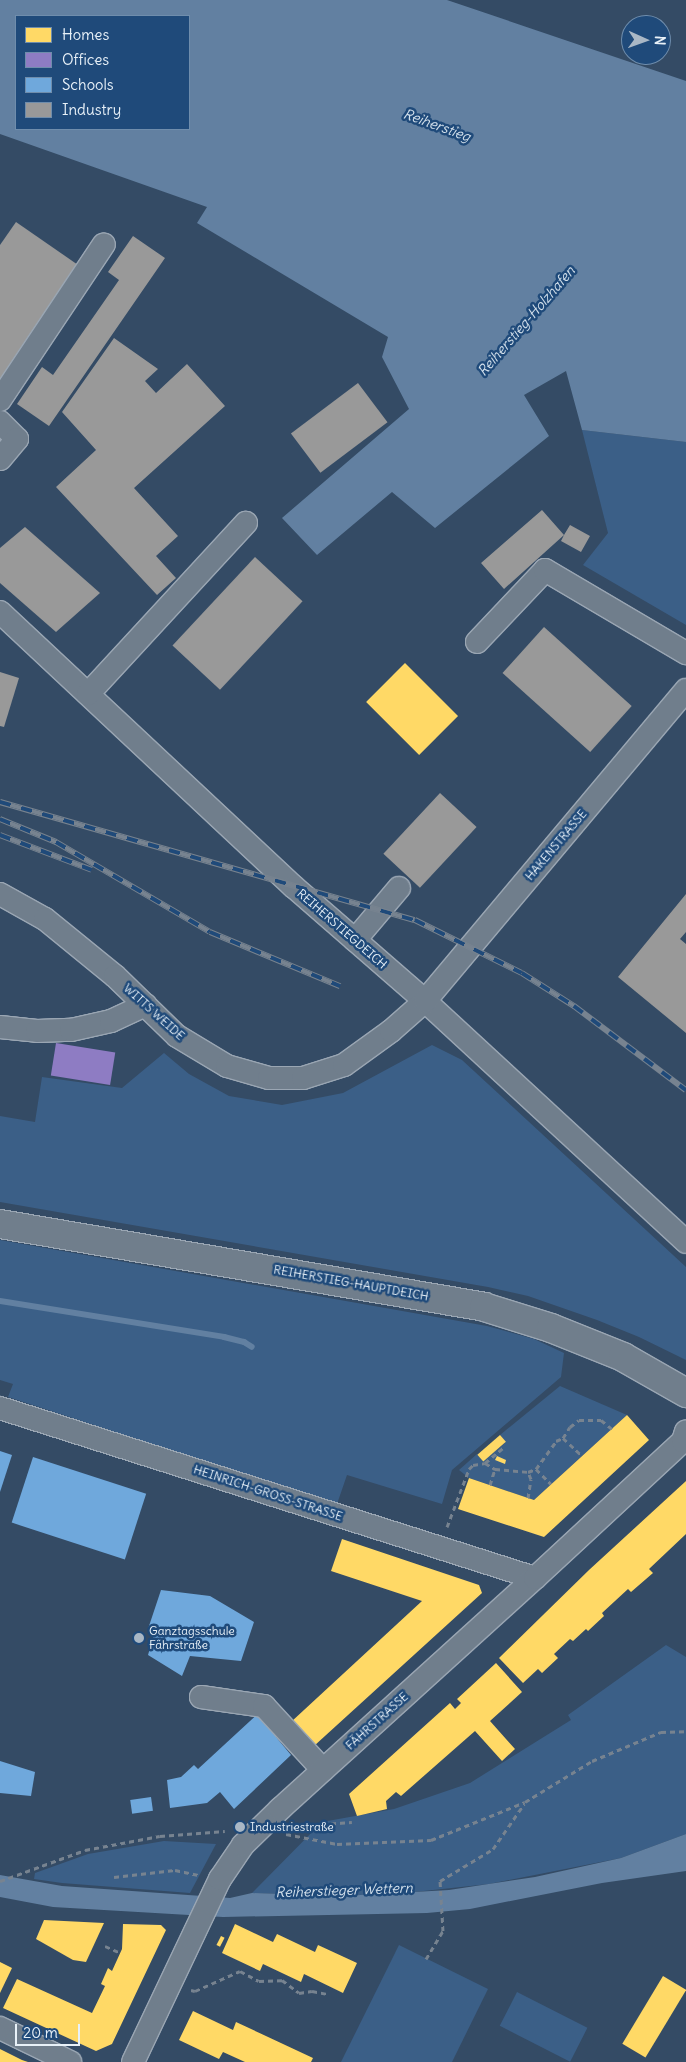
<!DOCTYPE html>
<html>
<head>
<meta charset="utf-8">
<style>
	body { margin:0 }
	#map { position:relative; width:686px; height:2062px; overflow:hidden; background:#344b65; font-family:Delius,sans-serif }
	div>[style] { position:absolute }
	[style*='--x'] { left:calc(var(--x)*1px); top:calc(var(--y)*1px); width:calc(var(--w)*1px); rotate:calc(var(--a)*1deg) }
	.green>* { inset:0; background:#3b5f87; transform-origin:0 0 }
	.water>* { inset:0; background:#6280a1 }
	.homes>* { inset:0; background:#ffd966; transform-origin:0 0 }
	.offices>* { inset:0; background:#8e7cc3; transform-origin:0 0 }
	.schools>* { inset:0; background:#6fa8dc; transform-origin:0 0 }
	.industry>* { inset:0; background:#999; transform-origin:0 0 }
	.stream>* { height:6px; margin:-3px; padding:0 3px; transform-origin:3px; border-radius:3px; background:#6280a1 }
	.path>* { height:3px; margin-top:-1.5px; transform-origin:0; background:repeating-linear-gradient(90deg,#778390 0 5px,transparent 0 9px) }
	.roads { filter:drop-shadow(1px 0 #9aa6b3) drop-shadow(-1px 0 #9aa6b3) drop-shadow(0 1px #9aa6b3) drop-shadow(0 -1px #9aa6b3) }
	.minor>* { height:22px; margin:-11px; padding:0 11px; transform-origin:11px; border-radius:11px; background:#707e8c }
	.major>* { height:28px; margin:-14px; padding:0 14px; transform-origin:14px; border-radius:14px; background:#707e8c }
	.rail>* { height:5.5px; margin-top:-2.75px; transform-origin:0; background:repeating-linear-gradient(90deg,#1f4a7a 0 11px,#778390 0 22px); box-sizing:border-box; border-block:1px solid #778390 }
	.dots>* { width:14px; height:14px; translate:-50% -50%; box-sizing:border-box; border:2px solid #1f4a7a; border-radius:50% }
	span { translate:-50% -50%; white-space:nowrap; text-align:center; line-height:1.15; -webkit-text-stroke:5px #1f4a7a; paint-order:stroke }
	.street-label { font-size:12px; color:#e8f1f8 }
	.poi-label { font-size:12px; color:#e8f1f8 }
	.left { translate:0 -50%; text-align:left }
	.water-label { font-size:14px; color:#d4e1ec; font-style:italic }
	.legend { position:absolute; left:15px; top:15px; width:175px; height:115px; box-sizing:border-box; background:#1f4a7a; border:1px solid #6f8dac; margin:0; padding:6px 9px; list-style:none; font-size:15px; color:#e8f1f8 }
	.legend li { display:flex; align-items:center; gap:10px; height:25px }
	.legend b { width:25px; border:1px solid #6f8dac }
	.north { position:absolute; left:621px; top:15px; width:50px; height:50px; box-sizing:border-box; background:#1f4a7a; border:1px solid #6f8dac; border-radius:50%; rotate:92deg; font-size:14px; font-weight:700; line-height:20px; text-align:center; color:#e8f1f8 }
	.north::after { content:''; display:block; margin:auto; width:18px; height:22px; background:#a9b7c5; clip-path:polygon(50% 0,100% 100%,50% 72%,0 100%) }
	.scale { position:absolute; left:15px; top:2024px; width:65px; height:22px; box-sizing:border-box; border:2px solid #e8f1f8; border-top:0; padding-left:6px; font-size:15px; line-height:18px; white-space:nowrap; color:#e8f1f8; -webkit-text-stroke:4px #1f4a7a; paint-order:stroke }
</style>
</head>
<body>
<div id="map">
	<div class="green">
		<div style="clip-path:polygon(582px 430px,686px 442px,686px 625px,583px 565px,608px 533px)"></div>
		<div style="clip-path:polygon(432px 1045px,462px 1060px,686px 1267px,686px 1360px,639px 1337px,597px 1320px,528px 1296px,488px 1287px,0 1202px,0 1116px,35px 1122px,42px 1077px,122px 1088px,164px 1053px,189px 1074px,229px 1096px,282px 1105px,343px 1093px)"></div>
		<div style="clip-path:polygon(0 1240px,487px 1326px,534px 1339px,564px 1353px,561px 1377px,452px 1470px,442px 1504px,347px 1475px,337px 1504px,8px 1397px,13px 1384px,0 1380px)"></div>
		<div style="clip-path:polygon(560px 1386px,627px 1415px,534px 1500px,469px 1478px,459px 1470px,477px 1454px,483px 1461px,505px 1443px,500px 1435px)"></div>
		<div style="clip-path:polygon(666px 1645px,686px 1657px,686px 1834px,621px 1858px,489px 1884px,405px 1893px,343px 1896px,252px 1893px,322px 1822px,394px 1809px,470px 1783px,571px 1720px,568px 1715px)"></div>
		<div style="clip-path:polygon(164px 1841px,216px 1844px,190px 1893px,62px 1883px,34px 1879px,35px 1873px,88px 1854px)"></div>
		<div style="clip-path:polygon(399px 1945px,488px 1989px,452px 2062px,341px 2062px)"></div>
		<div style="left:517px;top:1992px;width:79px;height:38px;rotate:27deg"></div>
	</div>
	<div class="water">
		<div style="clip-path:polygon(evenodd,0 0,447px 0,686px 81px,686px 442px,582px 430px,566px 371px,524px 395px,549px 436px,435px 528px,392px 492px,317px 555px,282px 518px,409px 409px,382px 357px,388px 337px,197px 223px,207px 207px,0 134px,0 0,16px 16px,189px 16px,189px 129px,16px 129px,16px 16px)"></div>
		<div style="clip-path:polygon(686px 1834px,686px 1871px,602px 1883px,470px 1909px,427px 1913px,223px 1917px,53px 1907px,0 1897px,0 1875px,62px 1886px,230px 1898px,252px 1893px,343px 1896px,449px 1890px,535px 1877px,621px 1858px)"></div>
	</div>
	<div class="homes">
		<div style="left:405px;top:663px;width:75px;height:55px;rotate:45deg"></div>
		<div style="clip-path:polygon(627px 1415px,649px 1440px,544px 1537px,458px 1509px,469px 1478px,534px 1500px)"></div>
		<div style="left:500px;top:1435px;width:9px;height:30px;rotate:49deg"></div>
		<div style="clip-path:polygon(497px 1456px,506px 1460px,505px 1464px,495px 1460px)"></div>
		<div style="clip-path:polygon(686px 1481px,686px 1534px,649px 1569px,653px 1573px,631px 1592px,628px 1589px,602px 1613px,604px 1616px,588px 1631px,586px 1629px,573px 1641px,570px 1639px,554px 1654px,558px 1658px,542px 1673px,538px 1669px,523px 1683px,499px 1658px,589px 1570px)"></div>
		<div style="clip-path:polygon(342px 1539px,479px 1585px,482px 1593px,314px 1746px,291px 1722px,422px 1601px,331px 1571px)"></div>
		<div style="clip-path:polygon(496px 1663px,522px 1692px,490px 1721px,515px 1749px,502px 1761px,475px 1731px,401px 1796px,396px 1792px,386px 1801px,387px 1809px,357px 1816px,349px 1794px,450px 1703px,455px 1709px,461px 1703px,457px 1699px)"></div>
		<div style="clip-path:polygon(44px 1920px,104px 1923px,86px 1962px,73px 1960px,36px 1939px)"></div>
		<div style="clip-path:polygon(123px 1924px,161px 1925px,166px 1930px,112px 2044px,96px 2051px,3px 2008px,17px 1979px,92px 2013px,105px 1986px,101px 1984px,108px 1968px,112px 1971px,122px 1949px)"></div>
		<div style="clip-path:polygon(235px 1924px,273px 1942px,277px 1934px,315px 1952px,318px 1945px,357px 1963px,343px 1993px,304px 1974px,301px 1982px,263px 1964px,260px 1971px,222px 1953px)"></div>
		<div style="left:221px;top:1936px;width:4px;height:10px;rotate:27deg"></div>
		<div style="clip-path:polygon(0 1962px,12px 1968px,0 1993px)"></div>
		<div style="left:663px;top:1976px;width:27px;height:79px;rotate:31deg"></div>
		<div style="clip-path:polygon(193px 2011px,233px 2030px,236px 2022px,313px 2058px,311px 2062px,245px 2062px,223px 2052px,219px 2059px,179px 2040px)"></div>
		<div style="clip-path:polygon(0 2049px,22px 2060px,28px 2062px,0 2062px)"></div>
	</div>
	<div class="offices">
		<div style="left:56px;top:1043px;width:60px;height:33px;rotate:9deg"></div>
	</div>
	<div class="schools">
		<div style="clip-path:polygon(0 1451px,12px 1455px,0 1492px)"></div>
		<div style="left:33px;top:1457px;width:119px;height:69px;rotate:18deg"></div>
		<div style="clip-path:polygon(161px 1590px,210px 1596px,254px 1622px,241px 1661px,190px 1656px,182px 1676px,148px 1655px,154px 1634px,148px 1629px)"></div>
		<div style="clip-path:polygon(261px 1711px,281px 1733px,276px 1737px,291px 1755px,234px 1809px,220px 1792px,207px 1803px,170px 1808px,167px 1780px,181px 1777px,194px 1765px,198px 1769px)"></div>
		<div style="clip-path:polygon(0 1761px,35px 1772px,31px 1796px,0 1793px)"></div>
		<div style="left:151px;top:1797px;width:14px;height:21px;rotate:82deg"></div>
	</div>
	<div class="industry">
		<div style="clip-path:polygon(16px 222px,81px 267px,0 382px,0 245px)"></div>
		<div style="clip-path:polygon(133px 236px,165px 258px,49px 426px,17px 404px,42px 367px,53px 375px,119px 280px,108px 272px)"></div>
		<div style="clip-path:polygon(114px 338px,158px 369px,145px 381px,156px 393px,187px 364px,225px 406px,134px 488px,178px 536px,156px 556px,176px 578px,157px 595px,56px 487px,96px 450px,62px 412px)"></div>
		<div style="left:358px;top:383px;width:49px;height:84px;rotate:53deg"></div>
		<div style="clip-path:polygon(542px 510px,564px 535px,570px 525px,590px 536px,581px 552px,561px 541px,564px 535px,504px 589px,481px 563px)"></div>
		<div style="clip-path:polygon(25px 527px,100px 593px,56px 632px,0 583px,0 548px)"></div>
		<div style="left:255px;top:557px;width:65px;height:121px;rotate:43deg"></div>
		<div style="left:544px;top:627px;width:118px;height:62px;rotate:42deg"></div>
		<div style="clip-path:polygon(0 672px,19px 678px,4px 727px,0 726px)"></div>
		<div style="left:440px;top:793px;width:50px;height:83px;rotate:43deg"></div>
		<div style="clip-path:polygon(686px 894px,686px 932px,680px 939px,686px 944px,686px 1033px,618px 977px)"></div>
	</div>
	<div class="stream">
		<div style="--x:0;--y:1301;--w:227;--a:9.1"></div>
		<div style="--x:224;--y:1337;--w:21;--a:14"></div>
		<div style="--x:244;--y:1342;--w:9;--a:32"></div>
	</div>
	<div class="path">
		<div style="--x:563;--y:1438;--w:26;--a:43"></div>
		<div style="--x:485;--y:1463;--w:26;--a:-40"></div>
		<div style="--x:536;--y:1469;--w:21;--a:45"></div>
		<div style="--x:490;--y:1485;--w:17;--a:-73"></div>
		<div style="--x:528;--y:1498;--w:19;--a:-81"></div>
		<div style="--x:531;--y:1479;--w:8;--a:-113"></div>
		<div style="--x:447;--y:1527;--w:62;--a:-69.2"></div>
		<div style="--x:469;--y:1469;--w:6;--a:-45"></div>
		<div style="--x:473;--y:1465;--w:12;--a:-9"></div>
		<div style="--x:485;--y:1463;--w:12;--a:31"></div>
		<div style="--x:495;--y:1469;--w:33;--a:5"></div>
		<div style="--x:528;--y:1472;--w:9;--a:-21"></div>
		<div style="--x:536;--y:1469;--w:34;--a:-54"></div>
		<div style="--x:556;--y:1441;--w:8;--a:-23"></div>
		<div style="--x:563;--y:1438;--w:13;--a:-58"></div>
		<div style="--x:570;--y:1427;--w:11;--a:-38"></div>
		<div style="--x:579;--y:1420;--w:22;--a:0"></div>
		<div style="--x:601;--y:1420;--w:14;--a:39"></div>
		<div style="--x:295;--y:1826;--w:57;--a:-4"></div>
		<div style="--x:286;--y:1834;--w:52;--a:11.1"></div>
		<div style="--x:337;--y:1844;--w:94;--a:-2.4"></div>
		<div style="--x:431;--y:1840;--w:101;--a:-22"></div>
		<div style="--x:525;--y:1802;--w:79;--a:-31.5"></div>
		<div style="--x:592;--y:1761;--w:75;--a:-22.8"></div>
		<div style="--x:661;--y:1732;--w:25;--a:-2"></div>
		<div style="--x:114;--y:1877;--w:61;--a:-6.5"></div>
		<div style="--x:175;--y:1870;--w:25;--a:12"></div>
		<div style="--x:0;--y:1881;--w:90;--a:-20"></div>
		<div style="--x:85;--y:1850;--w:76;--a:-10.6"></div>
		<div style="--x:160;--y:1836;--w:65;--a:-4.4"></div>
		<div style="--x:105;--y:1946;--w:17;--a:24"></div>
		<div style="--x:426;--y:1959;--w:33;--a:-59"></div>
		<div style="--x:443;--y:1931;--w:50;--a:-93.4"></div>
		<div style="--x:440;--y:1881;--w:62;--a:-31.1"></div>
		<div style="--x:493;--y:1849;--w:55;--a:-55.4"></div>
		<div style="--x:191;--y:1990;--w:4;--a:14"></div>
		<div style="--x:195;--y:1991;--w:49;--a:-24"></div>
		<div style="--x:240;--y:1971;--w:21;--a:28"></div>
		<div style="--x:259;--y:1981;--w:23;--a:-2"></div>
		<div style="--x:282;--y:1980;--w:21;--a:37"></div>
		<div style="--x:299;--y:1993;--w:13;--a:-9"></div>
		<div style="--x:312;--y:1991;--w:15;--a:11"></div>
	</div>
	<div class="roads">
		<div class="minor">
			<div style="--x:0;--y:400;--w:187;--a:-56.3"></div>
			<div style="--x:0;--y:422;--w:24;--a:45"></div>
			<div style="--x:17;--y:439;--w:26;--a:130"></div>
			<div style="--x:0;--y:612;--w:403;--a:43.1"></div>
			<div style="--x:294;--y:887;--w:174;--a:41"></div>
			<div style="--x:425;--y:1001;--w:355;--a:42.7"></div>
			<div style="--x:477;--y:642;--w:99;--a:-46.6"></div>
			<div style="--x:545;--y:570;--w:164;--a:30.5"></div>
			<div style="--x:88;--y:694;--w:233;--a:-47.3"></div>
			<div style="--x:0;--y:894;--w:51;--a:29.1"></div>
			<div style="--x:45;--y:919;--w:90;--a:39.2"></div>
			<div style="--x:115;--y:976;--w:86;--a:44.1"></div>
			<div style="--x:177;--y:1036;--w:58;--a:31"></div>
			<div style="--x:227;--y:1066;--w:44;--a:15.9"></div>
			<div style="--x:269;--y:1078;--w:34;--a:0"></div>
			<div style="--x:303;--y:1078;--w:43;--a:-17.6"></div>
			<div style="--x:344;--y:1065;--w:58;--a:-35.9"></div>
			<div style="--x:391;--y:1031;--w:45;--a:-41.4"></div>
			<div style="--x:425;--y:1001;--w:406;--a:-50"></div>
			<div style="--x:355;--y:940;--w:68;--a:-49.8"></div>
			<div style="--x:0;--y:1027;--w:37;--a:6"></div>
			<div style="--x:37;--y:1031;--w:34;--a:-2"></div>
			<div style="--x:71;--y:1030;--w:41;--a:-12.7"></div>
			<div style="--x:111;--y:1021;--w:38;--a:-25"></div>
			<div style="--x:0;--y:1408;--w:561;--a:17.63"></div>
			<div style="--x:201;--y:1697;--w:64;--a:8.1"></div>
			<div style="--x:264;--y:1706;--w:87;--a:47.3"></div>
			<div style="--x:0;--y:2028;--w:78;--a:25.9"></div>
			<div style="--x:133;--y:2062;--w:203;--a:-64.6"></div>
			<div style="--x:220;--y:1879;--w:41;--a:-55.9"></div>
			<div style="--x:243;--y:1845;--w:52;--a:-44.2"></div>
			<div style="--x:280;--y:1809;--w:344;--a:-42.2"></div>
			<div style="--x:535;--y:1578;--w:202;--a:-42.8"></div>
			<div style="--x:683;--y:1441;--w:10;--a:-73"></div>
		</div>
		<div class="major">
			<div style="--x:0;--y:1224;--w:491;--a:9.7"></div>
			<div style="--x:484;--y:1307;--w:70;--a:17.4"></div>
			<div style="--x:551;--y:1328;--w:78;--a:21.9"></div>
			<div style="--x:623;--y:1357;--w:73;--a:29.7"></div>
		</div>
	</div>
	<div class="rail">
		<div style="--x:0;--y:802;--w:431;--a:15.9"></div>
		<div style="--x:415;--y:920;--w:119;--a:26.4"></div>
		<div style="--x:522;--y:973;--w:62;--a:32.4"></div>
		<div style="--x:574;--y:1006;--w:140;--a:36.9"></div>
		<div style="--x:0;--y:819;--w:61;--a:22.3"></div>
		<div style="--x:56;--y:842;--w:178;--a:30.3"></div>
		<div style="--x:210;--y:932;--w:141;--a:22.6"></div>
		<div style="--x:0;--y:835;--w:98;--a:20.8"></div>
	</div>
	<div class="dots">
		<div style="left:139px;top:1638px;background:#a9b7c5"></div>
		<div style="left:240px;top:1827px;background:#a9b7c5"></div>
	</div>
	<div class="street-label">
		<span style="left:556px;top:845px;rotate:-50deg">HAKENSTRASSE</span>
		<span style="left:342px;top:929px;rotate:41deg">REIHERSTIEGDEICH</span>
		<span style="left:154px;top:1012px;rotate:42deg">WITTS WEIDE</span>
		<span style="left:351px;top:1283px;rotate:10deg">REIHERSTIEG-HAUPTDEICH</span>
		<span style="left:268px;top:1493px;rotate:18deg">HEINRICH-GROSS-STRASSE</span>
		<span style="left:377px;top:1721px;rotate:-42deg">FÄHRSTRASSE</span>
	</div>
	<div class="poi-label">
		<span class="left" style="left:149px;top:1638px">Ganztagsschule<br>Fährstraße</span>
		<span class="left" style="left:250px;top:1827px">Industriestraße</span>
	</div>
	<div class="water-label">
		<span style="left:437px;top:125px;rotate:20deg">Reiherstieg</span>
		<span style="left:526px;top:321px;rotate:-49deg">Reiherstieg-Holzhafen</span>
		<span style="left:344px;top:1890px;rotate:-2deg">Reiherstieger Wettern</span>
	</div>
	<ul class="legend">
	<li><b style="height:14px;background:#ffd966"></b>Homes</li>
	<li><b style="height:14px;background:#8e7cc3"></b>Offices</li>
	<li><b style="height:14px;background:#6fa8dc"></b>Schools</li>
	<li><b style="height:14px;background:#999"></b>Industry</li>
	</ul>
	<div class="north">N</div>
	<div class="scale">20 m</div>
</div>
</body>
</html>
